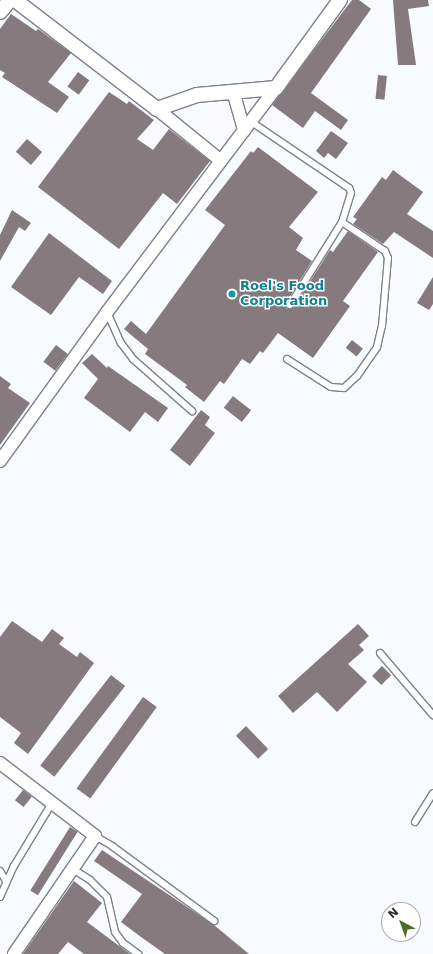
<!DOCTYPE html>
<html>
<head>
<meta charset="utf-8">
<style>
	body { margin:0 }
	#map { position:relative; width:433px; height:954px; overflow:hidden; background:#f7fafe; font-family:"DejaVu Sans",sans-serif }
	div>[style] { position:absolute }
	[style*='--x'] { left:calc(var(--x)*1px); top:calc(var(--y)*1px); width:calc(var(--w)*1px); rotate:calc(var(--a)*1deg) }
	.building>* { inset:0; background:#857a7e; transform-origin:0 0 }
	.roads { filter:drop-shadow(1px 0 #7c828b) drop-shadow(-1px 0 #7c828b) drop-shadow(0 1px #7c828b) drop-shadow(0 -1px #7c828b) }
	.service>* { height:6px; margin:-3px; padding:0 3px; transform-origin:3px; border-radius:3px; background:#fff }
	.minor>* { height:12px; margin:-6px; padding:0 6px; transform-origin:6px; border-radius:6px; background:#fff }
	.tertiary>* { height:14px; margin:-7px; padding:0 7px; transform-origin:7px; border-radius:7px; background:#fff }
	.dots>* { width:11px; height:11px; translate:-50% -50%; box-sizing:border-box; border:2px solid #fff; border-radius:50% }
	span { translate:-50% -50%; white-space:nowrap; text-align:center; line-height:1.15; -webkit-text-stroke:3px #fff; paint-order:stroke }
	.culture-label { font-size:13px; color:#0d838f; font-weight:700 }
	.left { translate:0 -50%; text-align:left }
	.north { position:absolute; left:381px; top:902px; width:40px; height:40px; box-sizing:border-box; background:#fff; border:1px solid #a9abac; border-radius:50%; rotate:319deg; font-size:11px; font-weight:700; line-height:16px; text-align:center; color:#292c2f }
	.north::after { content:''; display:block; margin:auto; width:14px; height:18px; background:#4a6e26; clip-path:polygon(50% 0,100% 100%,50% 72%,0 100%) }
</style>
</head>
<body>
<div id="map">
	<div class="building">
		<div style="clip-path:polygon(352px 0,359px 0,371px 9px,311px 93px,348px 120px,341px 130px,315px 111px,303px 128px,272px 105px)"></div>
		<div style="clip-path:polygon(393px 0,428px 0,429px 6px,408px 9px,416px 65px,398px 65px)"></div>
		<div style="clip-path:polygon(11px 14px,36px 31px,38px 29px,71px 53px,48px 82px,69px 97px,57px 113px,2px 77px,5px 73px,0 70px,0 29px)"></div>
		<div style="left:78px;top:72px;width:14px;height:18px;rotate:36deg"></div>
		<div style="left:378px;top:75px;width:9px;height:24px;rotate:6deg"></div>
		<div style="clip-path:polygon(109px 92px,127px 104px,129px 101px,154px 120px,137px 139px,153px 150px,169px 129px,210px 161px,177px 204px,163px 193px,119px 249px,38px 187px)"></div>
		<div style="clip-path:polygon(331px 131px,348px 143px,336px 159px,328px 153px,324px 158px,316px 151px)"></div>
		<div style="left:27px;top:139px;width:20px;height:17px;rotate:41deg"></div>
		<div style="clip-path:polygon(258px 147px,318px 192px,289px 227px,303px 238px,296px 250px,312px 261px,286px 303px,287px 309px,294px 307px,330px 250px,333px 252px,348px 231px,378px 252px,343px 301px,350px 306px,313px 358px,278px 333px,263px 353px,260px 351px,250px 364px,242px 359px,224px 384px,220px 381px,204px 402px,185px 387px,187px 385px,145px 354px,148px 349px,124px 329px,131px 321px,146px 334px,225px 225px,205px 210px,251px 151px,253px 153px)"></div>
		<div style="clip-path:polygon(393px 170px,423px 192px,407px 214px,433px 231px,433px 258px,394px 232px,383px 244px,353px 224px,357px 219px,353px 217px,382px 177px,386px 180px)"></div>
		<div style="clip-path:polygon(12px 210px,31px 223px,25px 231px,19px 227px,0 261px,0 235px)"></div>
		<div style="clip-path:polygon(49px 233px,112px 281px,103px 294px,79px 277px,51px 315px,11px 287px)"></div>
		<div style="clip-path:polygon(433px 277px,433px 304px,429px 310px,417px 303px)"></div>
		<div style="left:352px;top:340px;width:14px;height:10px;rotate:39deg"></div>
		<div style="left:56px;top:345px;width:15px;height:21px;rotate:37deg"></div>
		<div style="clip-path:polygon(92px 354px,107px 368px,108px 366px,168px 408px,158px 422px,145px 412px,130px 432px,84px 398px,98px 379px,82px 363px)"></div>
		<div style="clip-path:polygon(0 376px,11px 384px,8px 388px,30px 403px,0 445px)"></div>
		<div style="left:233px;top:396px;width:23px;height:15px;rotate:38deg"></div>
		<div style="clip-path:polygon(201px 410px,210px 417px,205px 425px,215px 433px,190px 466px,170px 450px)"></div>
		<div style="clip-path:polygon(12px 621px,42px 642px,52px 629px,64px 638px,59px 644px,77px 657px,80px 652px,94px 663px,28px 754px,14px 743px,21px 733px,0 717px,0 637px)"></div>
		<div style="clip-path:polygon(358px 624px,369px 636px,359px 645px,364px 650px,348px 664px,367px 682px,337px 712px,317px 692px,293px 713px,278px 696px)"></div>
		<div style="left:382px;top:666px;width:13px;height:14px;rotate:45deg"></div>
		<div style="left:111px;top:675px;width:18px;height:115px;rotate:38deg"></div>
		<div style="left:143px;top:697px;width:17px;height:113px;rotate:36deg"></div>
		<div style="left:246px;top:726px;width:32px;height:14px;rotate:46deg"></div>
		<div style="left:23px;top:790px;width:11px;height:13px;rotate:38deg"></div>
		<div style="left:70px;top:827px;width:9px;height:75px;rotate:32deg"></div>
		<div style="clip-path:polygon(102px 850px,214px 925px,249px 954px,165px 954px,141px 937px,121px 922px,142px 894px,94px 861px)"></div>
		<div style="clip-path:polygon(74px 881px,102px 903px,87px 922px,130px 954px,84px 954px,68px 942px,58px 954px,23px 954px)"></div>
	</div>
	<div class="roads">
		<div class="service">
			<div style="--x:250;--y:121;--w:120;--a:34.1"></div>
			<div style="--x:349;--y:188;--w:5;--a:68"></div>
			<div style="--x:351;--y:193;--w:30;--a:107"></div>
			<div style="--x:342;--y:222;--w:98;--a:122.1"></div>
			<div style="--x:107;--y:312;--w:34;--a:66"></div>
			<div style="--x:121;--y:343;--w:20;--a:53"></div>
			<div style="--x:133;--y:359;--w:79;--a:41.4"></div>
			<div style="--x:287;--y:359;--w:52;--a:32.5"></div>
			<div style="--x:331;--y:387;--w:13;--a:4"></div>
			<div style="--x:344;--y:388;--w:18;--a:-43"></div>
			<div style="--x:357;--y:376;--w:35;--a:-55"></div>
			<div style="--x:377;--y:347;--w:22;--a:-77"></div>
			<div style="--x:382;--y:326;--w:68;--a:-85"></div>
			<div style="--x:388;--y:258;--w:8;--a:-113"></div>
			<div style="--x:385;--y:251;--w:52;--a:-146"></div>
			<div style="--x:380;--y:653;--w:82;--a:49.5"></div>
			<div style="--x:415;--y:822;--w:34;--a:-58"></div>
			<div style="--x:95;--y:836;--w:20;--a:30"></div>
			<div style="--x:112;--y:846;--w:127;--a:36.3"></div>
			<div style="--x:71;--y:868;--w:22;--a:32"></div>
			<div style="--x:90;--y:880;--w:24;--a:45"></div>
			<div style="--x:107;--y:897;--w:36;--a:77"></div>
			<div style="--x:115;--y:932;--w:14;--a:54"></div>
			<div style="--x:123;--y:943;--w:19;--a:36"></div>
			<div style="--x:0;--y:871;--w:12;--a:59"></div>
			<div style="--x:0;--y:897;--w:34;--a:-66"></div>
			<div style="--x:14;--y:866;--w:74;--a:-58.9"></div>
		</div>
		<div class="minor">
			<div style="--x:233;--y:91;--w:41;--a:74.2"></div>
			<div style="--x:157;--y:109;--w:82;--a:39.1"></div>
			<div style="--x:0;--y:461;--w:183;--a:-54.3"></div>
			<div style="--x:107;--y:312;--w:281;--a:-53"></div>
			<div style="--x:0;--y:763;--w:120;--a:37.5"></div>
			<div style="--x:95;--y:836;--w:143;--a:124.5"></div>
		</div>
		<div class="tertiary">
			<div style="--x:15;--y:0;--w:179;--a:37.5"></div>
			<div style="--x:157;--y:109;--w:42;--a:-19.3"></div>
			<div style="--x:197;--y:95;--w:79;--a:-5.1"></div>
			<div style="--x:276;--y:88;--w:109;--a:-54"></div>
			<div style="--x:0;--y:12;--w:16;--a:-50"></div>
		</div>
	</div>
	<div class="dots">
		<div style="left:232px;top:294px;background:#0f9aa8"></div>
	</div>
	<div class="culture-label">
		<span class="left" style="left:240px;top:294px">Roel's Food<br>Corporation</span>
	</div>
	<div class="north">N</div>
</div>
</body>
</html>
